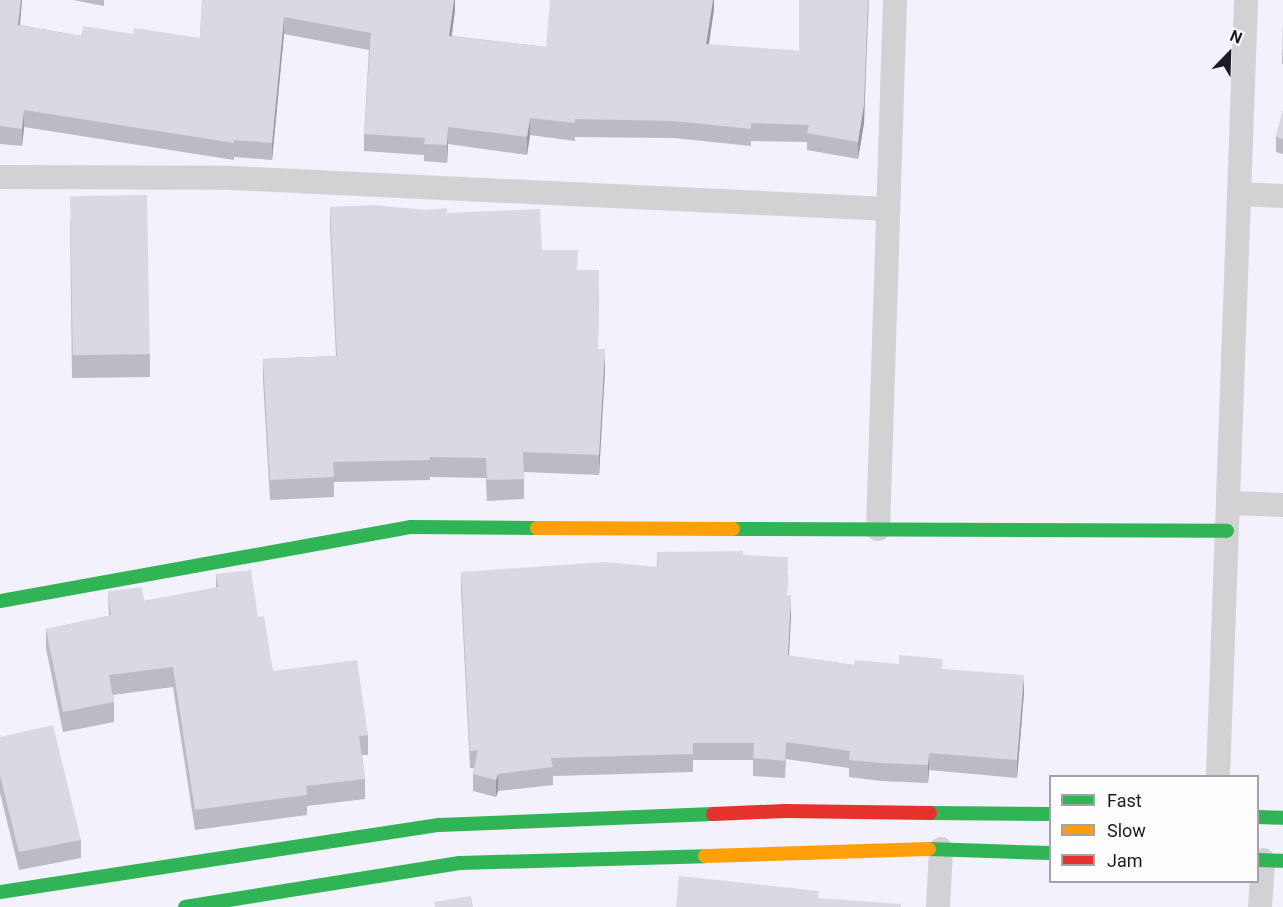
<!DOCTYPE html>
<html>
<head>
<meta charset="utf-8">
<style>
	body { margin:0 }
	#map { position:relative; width:1283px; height:907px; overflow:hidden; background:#f3f1fb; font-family:Roboto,sans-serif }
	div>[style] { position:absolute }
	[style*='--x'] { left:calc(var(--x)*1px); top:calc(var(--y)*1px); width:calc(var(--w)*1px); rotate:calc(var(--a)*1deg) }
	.street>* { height:24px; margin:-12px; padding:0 12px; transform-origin:12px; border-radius:12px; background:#d2d1d4 }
	.fast>* { height:14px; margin:-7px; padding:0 7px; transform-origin:7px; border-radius:7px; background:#30b455 }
	.slow>* { height:14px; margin:-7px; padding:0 7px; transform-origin:7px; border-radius:7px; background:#ff9f0a }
	.jam>* { height:14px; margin:-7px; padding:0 7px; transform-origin:7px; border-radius:7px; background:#e5322d }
	.wall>* { inset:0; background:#bbbbc4 }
	.shaded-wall>* { inset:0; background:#9898a0 }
	.building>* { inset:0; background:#d9d9e4; transform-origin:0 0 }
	span { translate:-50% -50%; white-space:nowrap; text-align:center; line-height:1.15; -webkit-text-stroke:4.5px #fdfdfd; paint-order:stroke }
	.legend { position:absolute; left:1049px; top:775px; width:210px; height:108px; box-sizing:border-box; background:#fdfdfd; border:2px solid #a3a2a6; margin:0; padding:8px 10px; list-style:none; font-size:18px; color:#1c1a24 }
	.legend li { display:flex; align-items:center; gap:12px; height:30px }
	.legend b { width:30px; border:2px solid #a3a2a6 }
	.north { position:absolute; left:1199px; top:24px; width:60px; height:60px; -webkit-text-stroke:4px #fdfdfd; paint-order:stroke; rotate:23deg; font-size:16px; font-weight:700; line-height:24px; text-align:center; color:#1c1a24 }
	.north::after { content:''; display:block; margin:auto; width:21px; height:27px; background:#1c1a24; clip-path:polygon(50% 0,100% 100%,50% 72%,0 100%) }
</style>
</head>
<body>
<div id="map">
	<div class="street">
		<div style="--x:0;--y:177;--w:231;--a:0.2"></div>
		<div style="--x:231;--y:178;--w:658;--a:2.7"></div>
		<div style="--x:1239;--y:194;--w:44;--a:2.6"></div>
		<div style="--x:1228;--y:503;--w:55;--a:2.1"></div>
		<div style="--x:878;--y:529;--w:529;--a:-88.16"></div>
		<div style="--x:1218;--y:776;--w:777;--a:-87.93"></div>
		<div style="--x:938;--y:907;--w:58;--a:-87"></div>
		<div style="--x:1260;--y:907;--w:47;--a:-86.3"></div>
	</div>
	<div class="fast">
		<div style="--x:733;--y:529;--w:494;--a:0.2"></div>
		<div style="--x:0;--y:601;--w:418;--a:-10.2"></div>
		<div style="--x:411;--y:527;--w:126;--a:0.5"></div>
		<div style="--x:930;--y:813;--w:120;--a:0.5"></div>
		<div style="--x:1258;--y:817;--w:25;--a:2"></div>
		<div style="--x:929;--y:849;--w:121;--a:1.9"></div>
		<div style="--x:1258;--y:860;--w:25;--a:2"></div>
		<div style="--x:0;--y:892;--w:444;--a:-8.7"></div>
		<div style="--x:439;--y:825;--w:274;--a:-2.3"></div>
		<div style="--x:185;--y:907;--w:278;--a:-9.1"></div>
		<div style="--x:460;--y:863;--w:245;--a:-1.6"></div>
	</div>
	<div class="slow">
		<div style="--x:537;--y:528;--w:196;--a:0.3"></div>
		<div style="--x:705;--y:856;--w:224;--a:-1.8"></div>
	</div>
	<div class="jam">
		<div style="--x:713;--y:814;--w:72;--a:-2.4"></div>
		<div style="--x:785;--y:811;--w:145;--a:0.8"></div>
	</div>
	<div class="wall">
		<div style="clip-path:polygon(0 0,22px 0,20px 25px,81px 36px,133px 34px,200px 38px,202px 0,455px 0,455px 10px,452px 36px,546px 47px,714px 0,714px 9px,709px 45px,799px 51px,799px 0,869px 0,864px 123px,858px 159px,807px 150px,807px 142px,751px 141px,751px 146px,674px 138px,575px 137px,575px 141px,530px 135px,527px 155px,448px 144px,447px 163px,424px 161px,424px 155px,364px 151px,364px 134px,369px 50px,284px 34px,272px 160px,234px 157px,234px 160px,24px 127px,22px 146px,0 144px)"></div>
		<div style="clip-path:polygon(73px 0,104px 0,104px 6px)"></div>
		<div style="clip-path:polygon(1283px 25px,1283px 64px,1282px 64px)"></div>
		<div style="clip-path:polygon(1283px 110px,1283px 154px,1276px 152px,1276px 137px)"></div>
		<div style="clip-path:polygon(330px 207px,447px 213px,542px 250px,578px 270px,599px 290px,598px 349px,605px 369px,599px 475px,524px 472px,524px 499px,487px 501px,486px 478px,430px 477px,430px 480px,334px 482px,334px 497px,270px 500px,263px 380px,263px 359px,336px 356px,330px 227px)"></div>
		<div style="clip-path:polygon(70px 220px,150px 354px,150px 377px,72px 378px)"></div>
		<div style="clip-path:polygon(657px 552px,743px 555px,788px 574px,787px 595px,791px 613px,789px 656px,854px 665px,943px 669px,1024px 692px,1017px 778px,929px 770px,928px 783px,881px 781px,849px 777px,849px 768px,786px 759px,785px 778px,753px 776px,753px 760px,693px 760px,693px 772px,553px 776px,553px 785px,498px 791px,496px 797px,473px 791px,473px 774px,474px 768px,470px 768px,461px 590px,461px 572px,657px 567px)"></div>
		<div style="clip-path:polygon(216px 574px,258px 617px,273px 671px,368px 735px,368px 755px,362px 755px,365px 779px,365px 799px,307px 806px,307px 815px,195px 830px,173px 687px,113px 695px,114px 702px,114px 722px,63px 732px,46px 648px,46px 629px,109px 616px,108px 591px,144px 601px,216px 588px)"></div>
		<div style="clip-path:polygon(0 737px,81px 840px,81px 858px,19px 870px,0 793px)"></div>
	</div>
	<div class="shaded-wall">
		<div style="clip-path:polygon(21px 0,22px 0,18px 42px,18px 25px)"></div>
		<div style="clip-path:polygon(454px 0,455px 0,455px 10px,449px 53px,449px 36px)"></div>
		<div style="clip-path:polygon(713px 0,714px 0,714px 9px,706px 62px,706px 44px)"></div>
		<div style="clip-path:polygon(868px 0,864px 123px,858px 159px,858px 142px)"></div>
		<div style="clip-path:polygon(284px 17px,284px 34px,272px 160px,272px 143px)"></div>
		<div style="clip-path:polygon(24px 110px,24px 127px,22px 146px,22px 129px)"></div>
		<div style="clip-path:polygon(530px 118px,530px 135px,527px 155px,527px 137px)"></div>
		<div style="clip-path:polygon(448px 127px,448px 144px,447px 163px,447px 145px)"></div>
		<div style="clip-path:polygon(605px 349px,605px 369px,599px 475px,599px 455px)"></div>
		<div style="clip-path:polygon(791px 595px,791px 613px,788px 673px,788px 655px)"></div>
		<div style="clip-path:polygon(1024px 675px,1024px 692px,1017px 778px,1017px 760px)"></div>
		<div style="clip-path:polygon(929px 753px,929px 770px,928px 783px,928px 765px)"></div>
		<div style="clip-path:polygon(498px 774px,498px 791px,496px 797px,496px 780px)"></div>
	</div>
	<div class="building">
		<div style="clip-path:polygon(0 0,21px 0,18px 25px,81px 36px,83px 26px,133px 34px,134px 28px,200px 38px,202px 0,454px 0,449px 36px,546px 47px,550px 0,713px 0,706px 44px,799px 51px,799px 0,868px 0,864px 105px,858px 142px,807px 133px,809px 125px,751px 123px,751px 129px,674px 121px,575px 119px,575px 123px,530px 118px,527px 137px,448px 127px,447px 145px,424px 144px,425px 138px,364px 134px,371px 33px,284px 17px,272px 143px,234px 140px,234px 143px,24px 110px,22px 129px,0 126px)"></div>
		<div style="clip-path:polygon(1283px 25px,1283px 49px,1282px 49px)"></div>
		<div style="clip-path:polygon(1283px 110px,1283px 139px,1276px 137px)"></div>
		<div style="left:147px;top:195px;width:159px;height:77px;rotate:89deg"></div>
		<div style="clip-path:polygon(374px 205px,426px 210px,447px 208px,447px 213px,540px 209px,542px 250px,578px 250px,577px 270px,599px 270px,598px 349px,605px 349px,599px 455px,523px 452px,524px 479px,487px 480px,486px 458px,430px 457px,430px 460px,333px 462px,334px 477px,270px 480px,263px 359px,337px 356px,330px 207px)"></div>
		<div style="clip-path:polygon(743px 551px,743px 555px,788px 557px,787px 595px,791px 595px,788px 655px,854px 665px,855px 660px,899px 664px,899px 655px,943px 659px,942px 669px,1024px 675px,1017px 760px,929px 753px,928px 765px,881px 763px,849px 760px,850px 751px,786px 742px,785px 761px,753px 758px,754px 743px,693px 743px,693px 754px,551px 758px,553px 767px,498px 774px,496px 780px,473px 774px,478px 750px,470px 751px,461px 572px,606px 562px,658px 567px,657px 552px)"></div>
		<div style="clip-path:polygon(251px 570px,258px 617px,264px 616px,273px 671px,357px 660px,368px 735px,359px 736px,365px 779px,306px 786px,307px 795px,195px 810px,173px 667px,109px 675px,114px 702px,63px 712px,46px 629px,111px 615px,108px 591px,142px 587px,144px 601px,218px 587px,216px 574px)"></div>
		<div style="clip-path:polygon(53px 725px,81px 840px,19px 852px,0 775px,0 737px)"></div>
		<div style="clip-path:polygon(679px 876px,819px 891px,818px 898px,901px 904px,901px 907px,676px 907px)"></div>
		<div style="clip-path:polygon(471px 896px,473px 907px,435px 907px,434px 902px)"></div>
	</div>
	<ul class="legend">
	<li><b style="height:8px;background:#30b455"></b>Fast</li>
	<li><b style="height:8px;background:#ff9f0a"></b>Slow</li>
	<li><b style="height:8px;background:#e5322d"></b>Jam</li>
	</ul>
	<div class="north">N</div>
</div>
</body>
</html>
